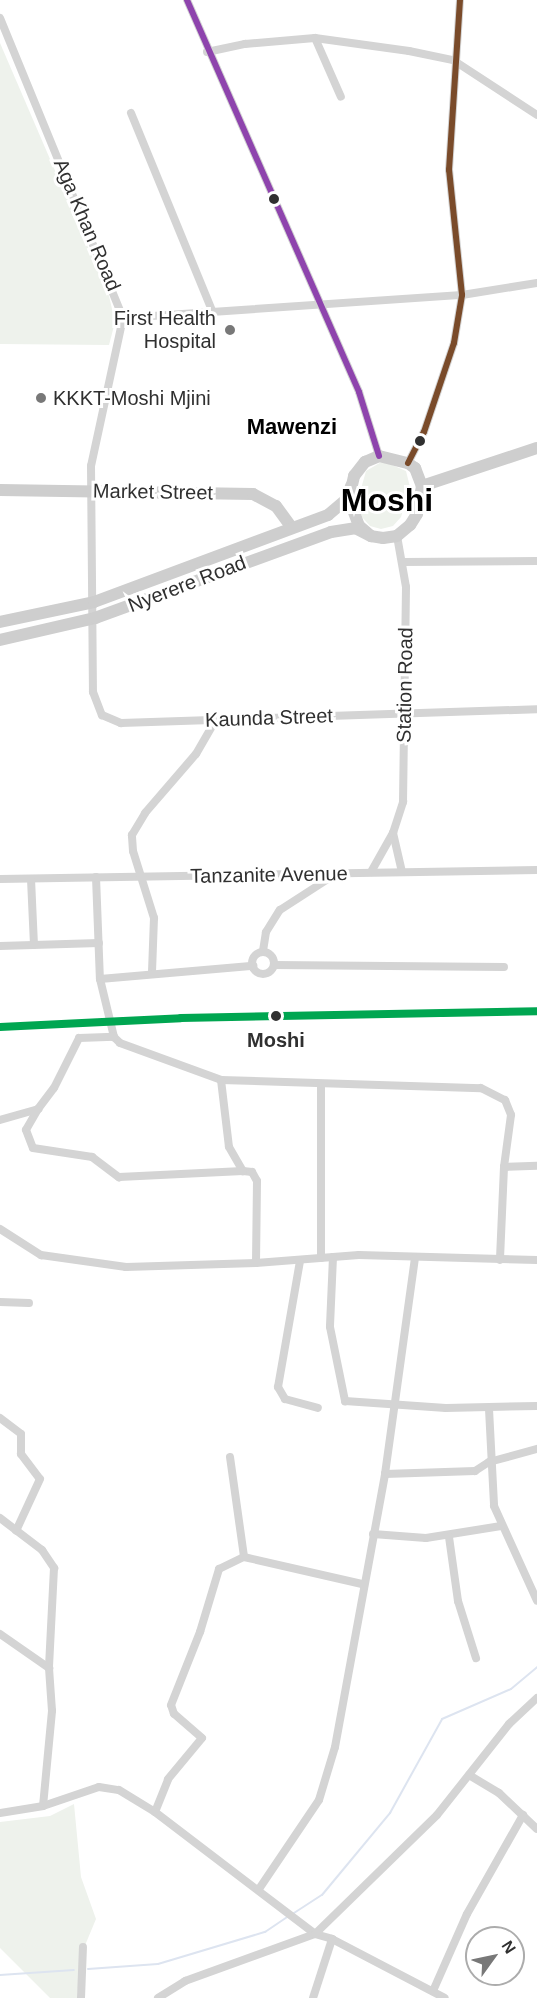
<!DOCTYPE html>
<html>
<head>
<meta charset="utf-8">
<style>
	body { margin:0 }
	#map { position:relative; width:537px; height:1998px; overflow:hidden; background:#fff; font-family:Helvetica,sans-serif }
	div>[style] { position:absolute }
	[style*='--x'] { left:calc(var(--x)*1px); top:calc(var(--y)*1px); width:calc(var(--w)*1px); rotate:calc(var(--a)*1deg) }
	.green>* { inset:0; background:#eef2ec }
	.stream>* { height:2px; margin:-1px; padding:0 1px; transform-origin:1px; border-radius:1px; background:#dde4f0 }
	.street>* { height:8px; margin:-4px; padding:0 4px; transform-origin:4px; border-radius:4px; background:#d4d4d4 }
	.street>.ring { margin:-4px; padding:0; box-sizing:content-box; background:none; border:8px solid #d4d4d4; border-radius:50% }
	.secondary>* { height:12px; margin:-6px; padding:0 6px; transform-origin:6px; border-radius:6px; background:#cecece }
	.bus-1>* { height:6px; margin:-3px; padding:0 3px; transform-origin:3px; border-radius:3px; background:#8e44ad }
	.bus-2>* { height:6px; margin:-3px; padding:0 3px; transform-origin:3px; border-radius:3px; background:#7a4b2a }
	.rail-1>* { height:8px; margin:-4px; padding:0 4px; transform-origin:4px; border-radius:4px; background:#00a651 }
	.dots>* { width:16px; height:16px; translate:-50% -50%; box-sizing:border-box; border:3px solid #fff; border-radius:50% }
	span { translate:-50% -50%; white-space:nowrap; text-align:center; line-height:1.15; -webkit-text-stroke:6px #fff; paint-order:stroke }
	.street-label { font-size:20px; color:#303030 }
	.poi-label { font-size:20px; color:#303030 }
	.right { translate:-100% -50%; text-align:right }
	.left { translate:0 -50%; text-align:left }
	.stop-label { font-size:20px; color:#303030; font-weight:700 }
	.quarter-label { font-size:22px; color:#000; font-weight:700 }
	.town-label { font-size:32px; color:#000; font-weight:700 }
	.north { position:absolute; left:465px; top:1926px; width:60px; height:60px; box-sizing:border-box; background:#fff; border:2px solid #acacac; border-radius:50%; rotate:57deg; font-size:16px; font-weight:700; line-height:24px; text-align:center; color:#303030 }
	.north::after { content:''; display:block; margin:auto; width:21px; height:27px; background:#787878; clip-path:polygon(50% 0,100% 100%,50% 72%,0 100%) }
</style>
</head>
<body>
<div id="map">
	<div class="green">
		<div style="clip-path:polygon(0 43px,109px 296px,115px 322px,109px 345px,0 344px)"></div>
		<div style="clip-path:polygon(383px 461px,406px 471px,410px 487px,401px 517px,393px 526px,381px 529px,370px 526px,362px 517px,357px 503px,366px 471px)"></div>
		<div style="clip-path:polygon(74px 1804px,81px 1877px,96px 1919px,81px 1955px,77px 1998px,50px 1998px,0 1948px,0 1822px,50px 1816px)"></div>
	</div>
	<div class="stream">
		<div style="--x:294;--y:1913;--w:33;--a:-33"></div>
		<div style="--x:322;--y:1895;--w:107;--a:-50.3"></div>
		<div style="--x:390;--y:1813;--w:107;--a:-61"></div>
		<div style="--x:442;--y:1719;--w:75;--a:-23.5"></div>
		<div style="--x:511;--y:1689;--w:34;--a:-40"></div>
		<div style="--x:88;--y:1969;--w:70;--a:-4.1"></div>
		<div style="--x:158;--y:1964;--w:112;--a:-16.7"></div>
		<div style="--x:265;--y:1932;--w:29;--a:-34"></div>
		<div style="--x:0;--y:1975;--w:74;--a:-3.9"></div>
	</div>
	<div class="street">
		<div style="--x:187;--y:0;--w:428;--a:66.3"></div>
		<div style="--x:359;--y:392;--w:67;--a:72.6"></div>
		<div style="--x:0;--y:18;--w:324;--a:67.7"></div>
		<div style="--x:123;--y:318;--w:151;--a:102.2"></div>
		<div style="--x:91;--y:466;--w:226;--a:89.5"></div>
		<div style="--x:93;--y:692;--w:25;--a:69"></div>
		<div style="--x:102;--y:715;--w:21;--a:23"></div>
		<div style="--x:121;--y:723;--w:416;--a:-1.9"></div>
		<div style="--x:315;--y:38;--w:64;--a:66.2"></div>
		<div style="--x:207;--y:52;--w:39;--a:-12"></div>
		<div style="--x:245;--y:44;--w:70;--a:-4.9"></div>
		<div style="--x:315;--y:38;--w:95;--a:7.9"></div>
		<div style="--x:409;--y:51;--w:45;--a:11.6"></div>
		<div style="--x:453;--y:60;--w:100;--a:33.2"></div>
		<div style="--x:131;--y:113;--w:216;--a:67.7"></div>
		<div style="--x:123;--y:318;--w:340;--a:-3.9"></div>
		<div style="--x:462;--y:295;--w:76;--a:-9.1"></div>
		<div style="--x:408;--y:463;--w:35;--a:-63"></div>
		<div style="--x:424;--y:432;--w:94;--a:-71.4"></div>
		<div style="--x:454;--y:343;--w:49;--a:-80.5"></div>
		<div style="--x:462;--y:295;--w:126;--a:-95.9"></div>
		<div style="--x:449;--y:170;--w:170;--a:-86.3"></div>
		<div style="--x:403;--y:562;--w:134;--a:-0.4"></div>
		<div style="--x:393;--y:833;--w:39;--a:77"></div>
		<div style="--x:371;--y:872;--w:45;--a:-60.6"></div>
		<div style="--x:393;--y:833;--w:33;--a:-72"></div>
		<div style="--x:403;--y:802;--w:215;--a:-89.2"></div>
		<div style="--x:406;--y:587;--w:52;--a:-100"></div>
		<div style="--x:96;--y:877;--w:102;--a:87.8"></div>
		<div style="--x:100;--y:979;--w:60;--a:76.4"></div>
		<div style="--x:114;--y:1037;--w:8;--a:45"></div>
		<div style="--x:120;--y:1043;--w:108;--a:20.1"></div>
		<div style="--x:221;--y:1080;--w:260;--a:1.8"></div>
		<div style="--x:481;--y:1088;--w:27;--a:27"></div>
		<div style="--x:505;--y:1100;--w:16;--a:68"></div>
		<div style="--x:511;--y:1115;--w:52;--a:97.7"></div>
		<div style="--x:504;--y:1167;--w:93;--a:92.5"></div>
		<div style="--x:0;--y:879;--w:537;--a:-0.96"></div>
		<div style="--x:31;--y:879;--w:66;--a:87.4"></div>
		<div style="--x:0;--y:946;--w:99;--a:-1.7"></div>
		<div style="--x:263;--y:951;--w:19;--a:-81"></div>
		<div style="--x:266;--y:932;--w:26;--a:-58"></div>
		<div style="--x:280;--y:910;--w:64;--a:-32.9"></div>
		<div class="ring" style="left:252px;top:952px;width:14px;height:14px"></div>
		<div style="--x:274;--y:965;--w:230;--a:0.5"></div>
		<div style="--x:152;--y:972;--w:54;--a:-87.9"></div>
		<div style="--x:154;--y:918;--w:70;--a:-107.4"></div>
		<div style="--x:133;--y:851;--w:16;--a:-94"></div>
		<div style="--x:132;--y:835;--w:26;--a:-59"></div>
		<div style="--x:145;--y:813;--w:78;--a:-49.2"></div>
		<div style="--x:196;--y:754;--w:39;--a:-60"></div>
		<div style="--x:100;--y:979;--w:154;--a:-4.9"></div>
		<div style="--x:221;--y:1080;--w:67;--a:83.2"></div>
		<div style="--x:229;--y:1147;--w:28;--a:60"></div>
		<div style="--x:243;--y:1171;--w:9;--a:6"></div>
		<div style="--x:252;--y:1172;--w:10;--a:61"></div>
		<div style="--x:257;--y:1181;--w:82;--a:90.7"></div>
		<div style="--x:38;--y:1109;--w:24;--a:120"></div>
		<div style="--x:26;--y:1130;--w:19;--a:69"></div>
		<div style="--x:33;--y:1148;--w:60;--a:8.7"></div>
		<div style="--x:92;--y:1157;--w:34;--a:37"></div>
		<div style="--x:119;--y:1177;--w:124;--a:-2.8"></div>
		<div style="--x:0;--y:1120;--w:40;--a:-16"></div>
		<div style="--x:38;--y:1109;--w:26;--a:-53"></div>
		<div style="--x:54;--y:1088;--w:56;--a:-63.4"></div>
		<div style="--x:79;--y:1038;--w:35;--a:-2"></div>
		<div style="--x:504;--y:1167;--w:33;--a:-2"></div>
		<div style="--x:0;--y:1229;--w:49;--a:32.4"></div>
		<div style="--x:41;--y:1255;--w:86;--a:8"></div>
		<div style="--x:126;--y:1267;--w:130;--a:-1.8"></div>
		<div style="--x:256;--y:1263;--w:103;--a:-4.4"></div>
		<div style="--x:359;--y:1255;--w:178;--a:1.6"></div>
		<div style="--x:333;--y:1257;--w:70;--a:92.5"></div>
		<div style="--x:330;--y:1327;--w:76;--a:78.5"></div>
		<div style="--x:345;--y:1401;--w:101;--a:4"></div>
		<div style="--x:446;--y:1408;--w:91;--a:-1.3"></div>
		<div style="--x:321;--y:1258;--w:173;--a:-90"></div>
		<div style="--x:300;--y:1261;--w:128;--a:99.9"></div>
		<div style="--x:278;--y:1387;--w:14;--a:60"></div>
		<div style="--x:285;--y:1399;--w:34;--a:15"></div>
		<div style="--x:0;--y:1302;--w:29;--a:2"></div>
		<div style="--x:489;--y:1409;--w:97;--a:87"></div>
		<div style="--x:494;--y:1506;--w:104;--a:65.6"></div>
		<div style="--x:0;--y:1418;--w:26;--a:37"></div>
		<div style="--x:21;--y:1434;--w:20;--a:90"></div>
		<div style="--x:21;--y:1454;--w:31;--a:53"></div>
		<div style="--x:40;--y:1479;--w:57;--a:114.8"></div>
		<div style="--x:230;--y:1457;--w:101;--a:82"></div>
		<div style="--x:385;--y:1474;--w:90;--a:-1.9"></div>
		<div style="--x:475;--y:1471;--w:17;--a:-33"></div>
		<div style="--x:489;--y:1462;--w:50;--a:-15.2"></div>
		<div style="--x:0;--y:1518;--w:53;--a:37.3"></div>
		<div style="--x:42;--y:1550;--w:22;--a:56"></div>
		<div style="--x:54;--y:1568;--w:100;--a:92.9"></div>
		<div style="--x:49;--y:1668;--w:43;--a:86"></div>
		<div style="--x:52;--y:1711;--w:95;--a:95.4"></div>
		<div style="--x:373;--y:1534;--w:53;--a:4.3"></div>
		<div style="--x:426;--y:1538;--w:76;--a:-9.1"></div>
		<div style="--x:449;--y:1537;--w:65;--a:82"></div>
		<div style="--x:458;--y:1601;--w:60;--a:72.5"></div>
		<div style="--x:0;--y:1634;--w:60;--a:34.8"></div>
		<div style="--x:469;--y:1775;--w:35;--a:31"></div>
		<div style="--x:499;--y:1793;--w:52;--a:43.5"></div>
		<div style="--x:155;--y:1812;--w:35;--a:-68"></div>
		<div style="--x:168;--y:1779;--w:53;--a:-50.3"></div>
		<div style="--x:202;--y:1738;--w:37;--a:-139"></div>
		<div style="--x:174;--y:1714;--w:9;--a:-108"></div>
		<div style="--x:171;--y:1705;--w:79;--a:-68.3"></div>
		<div style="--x:200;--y:1632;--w:66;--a:-73.2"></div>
		<div style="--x:219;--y:1569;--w:28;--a:-26"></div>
		<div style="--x:244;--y:1557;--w:121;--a:12.9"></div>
		<div style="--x:0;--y:1813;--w:44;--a:-9.2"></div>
		<div style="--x:43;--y:1806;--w:59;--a:-18.7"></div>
		<div style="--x:99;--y:1787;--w:20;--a:9"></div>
		<div style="--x:119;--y:1790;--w:42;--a:31.4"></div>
		<div style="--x:155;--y:1812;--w:201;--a:37.3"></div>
		<div style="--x:315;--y:1934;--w:18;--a:16"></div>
		<div style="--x:332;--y:1939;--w:127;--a:27.6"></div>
		<div style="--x:259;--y:1889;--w:107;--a:-56"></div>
		<div style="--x:319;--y:1800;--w:55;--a:-73.2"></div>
		<div style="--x:335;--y:1747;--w:278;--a:-79.6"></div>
		<div style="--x:385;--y:1474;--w:218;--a:-82.1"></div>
		<div style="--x:433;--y:1991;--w:84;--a:-66.2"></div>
		<div style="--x:467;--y:1914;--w:114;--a:-60.5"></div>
		<div style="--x:81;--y:1998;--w:51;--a:-87.8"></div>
		<div style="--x:158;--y:1998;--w:32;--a:-32"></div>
		<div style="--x:185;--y:1981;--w:138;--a:-19.9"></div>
		<div style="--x:315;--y:1934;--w:170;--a:-44.3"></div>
		<div style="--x:437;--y:1815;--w:116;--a:-51.6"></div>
		<div style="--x:509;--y:1724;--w:38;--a:-43"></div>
		<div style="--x:313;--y:1998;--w:62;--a:-72.1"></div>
	</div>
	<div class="secondary">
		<div style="--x:379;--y:456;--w:30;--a:14"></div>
		<div style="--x:408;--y:463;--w:9;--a:36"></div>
		<div style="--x:415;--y:468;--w:19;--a:69"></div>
		<div style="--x:422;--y:486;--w:28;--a:100"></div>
		<div style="--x:417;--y:514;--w:13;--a:122"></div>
		<div style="--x:410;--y:525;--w:17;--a:140"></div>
		<div style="--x:397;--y:536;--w:14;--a:172"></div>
		<div style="--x:383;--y:538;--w:12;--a:-171"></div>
		<div style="--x:371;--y:536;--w:16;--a:-140"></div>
		<div style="--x:359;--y:526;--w:30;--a:-110"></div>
		<div style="--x:349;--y:498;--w:23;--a:-77"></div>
		<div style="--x:354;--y:476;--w:18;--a:-52"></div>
		<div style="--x:365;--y:462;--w:15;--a:-23"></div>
		<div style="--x:422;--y:486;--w:121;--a:-18.3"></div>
		<div style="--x:0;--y:490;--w:253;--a:0.9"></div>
		<div style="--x:253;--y:494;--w:26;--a:28"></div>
		<div style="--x:276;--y:506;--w:27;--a:54"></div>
		<div style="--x:0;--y:622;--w:96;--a:-12"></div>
		<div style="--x:94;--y:602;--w:250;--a:-20.4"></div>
		<div style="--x:328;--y:515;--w:23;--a:-40"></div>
		<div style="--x:346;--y:500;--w:15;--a:-70"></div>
		<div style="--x:0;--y:640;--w:98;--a:-13"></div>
		<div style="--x:95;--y:618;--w:251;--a:-20"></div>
		<div style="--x:331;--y:532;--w:24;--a:-9"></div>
		<div style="--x:355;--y:528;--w:18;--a:27"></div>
	</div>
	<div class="bus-1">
		<div style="--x:187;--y:0;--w:428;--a:66.3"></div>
		<div style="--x:359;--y:392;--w:67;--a:72.6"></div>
	</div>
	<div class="bus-2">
		<div style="--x:408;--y:463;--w:35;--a:-63"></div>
		<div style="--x:424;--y:432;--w:94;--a:-71.4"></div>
		<div style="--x:454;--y:343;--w:49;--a:-80.5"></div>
		<div style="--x:462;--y:295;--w:126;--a:-95.9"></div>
		<div style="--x:449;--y:170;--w:170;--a:-86.3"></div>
	</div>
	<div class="rail-1">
		<div style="--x:0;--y:1027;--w:181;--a:-2.8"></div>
		<div style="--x:181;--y:1018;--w:356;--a:-1.1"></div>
	</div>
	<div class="dots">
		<div style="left:274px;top:199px;background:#303030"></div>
		<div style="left:230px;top:330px;background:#787878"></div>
		<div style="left:41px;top:398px;background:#787878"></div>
		<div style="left:420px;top:441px;background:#303030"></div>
		<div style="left:276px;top:1016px;background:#303030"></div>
	</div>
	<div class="street-label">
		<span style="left:87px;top:225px;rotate:67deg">Aga Khan Road</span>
		<span style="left:153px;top:492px;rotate:1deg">Market Street</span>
		<span style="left:187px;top:584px;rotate:-21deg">Nyerere Road</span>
		<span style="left:405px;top:685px;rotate:-89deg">Station Road</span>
		<span style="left:269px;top:718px;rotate:-2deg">Kaunda Street</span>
		<span style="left:269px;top:875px;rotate:-1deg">Tanzanite Avenue</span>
	</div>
	<div class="poi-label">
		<span class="right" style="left:216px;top:330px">First Health<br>Hospital</span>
		<span class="left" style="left:53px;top:398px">KKKT-Moshi Mjini</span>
	</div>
	<div class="stop-label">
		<span style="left:276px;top:1040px">Moshi</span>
	</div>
	<div class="quarter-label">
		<span style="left:292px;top:427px">Mawenzi</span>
	</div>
	<div class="town-label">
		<span style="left:387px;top:500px">Moshi</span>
	</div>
	<div class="north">N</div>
</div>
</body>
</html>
